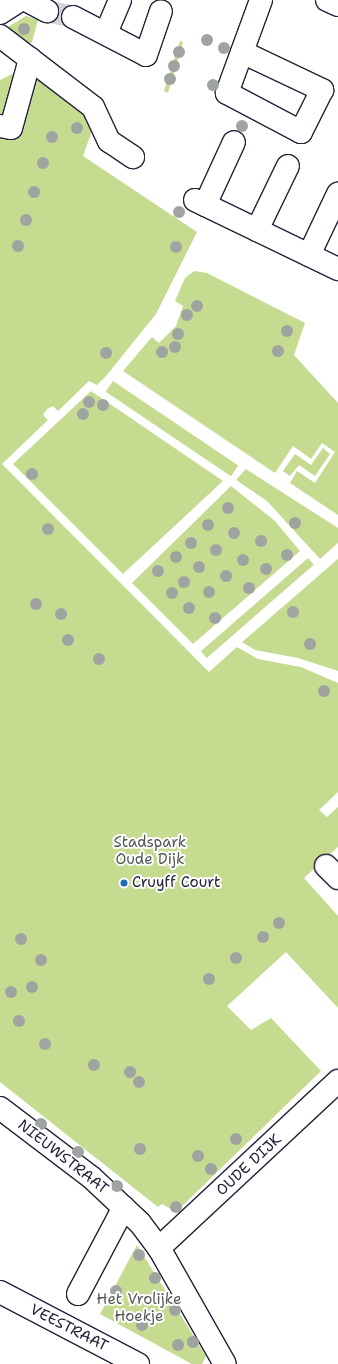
<!DOCTYPE html>
<html>
<head>
<meta charset="utf-8">
<style>
	body { margin:0 }
	#map { position:relative; width:338px; height:1364px; overflow:hidden; background:#fff; font-family:"Shantell Sans",sans-serif }
	div>[style] { position:absolute }
	[style*='--x'] { left:calc(var(--x)*1px); top:calc(var(--y)*1px); width:calc(var(--w)*1px); rotate:calc(var(--a)*1deg) }
	.green>* { inset:0; background:#c4db90; transform-origin:0 0 }
	.minor-tunnel>* { height:22px; margin-top:-11px; transform-origin:0; background:repeating-linear-gradient(90deg,#d3d3d8 0 22px,transparent 0 33px) }
	.roads { filter:drop-shadow(1px 0 #22223b) drop-shadow(-1px 0 #22223b) drop-shadow(0 1px #22223b) drop-shadow(0 -1px #22223b) }
	.minor>* { height:22px; margin:-11px; padding:0 11px; transform-origin:11px; border-radius:11px; background:#fff }
	.trees>* { width:12px; height:12px; margin:-6px; border-radius:50%; background:#a0a4a1 }
	.dots>* { width:11px; height:11px; translate:-50% -50%; box-sizing:border-box; border:2px solid #fff; border-radius:50% }
	span { translate:-50% -50%; white-space:nowrap; text-align:center; line-height:1.15; -webkit-text-stroke:4px #fff; paint-order:stroke }
	.park-label { font-size:15px; color:#535a54 }
	.poi-label { font-size:15px; color:#22223b }
	.left { translate:0 -50%; text-align:left }
	.street-label { font-size:15px; color:#22223b }
</style>
</head>
<body>
<div id="map">
	<div class="green">
		<div style="clip-path:polygon(26px 16px,38px 20px,32px 42px,28px 44px,6px 28px)"></div>
		<div style="clip-path:polygon(180px 41px,183px 42px,168px 93px,164px 91px)"></div>
		<div style="clip-path:polygon(16px 72px,38px 78px,95px 122px,83px 156px,197px 232px,156px 314px,106px 376px,97px 385px,89px 381px,58px 411px,53px 406px,47px 409px,43px 415px,48px 420px,2px 464px,209px 672px,237px 647px,258px 659px,301px 667px,338px 683px,338px 792px,319px 810px,327px 817px,338px 807px,338px 847px,304px 878px,338px 916px,338px 1008px,286px 952px,227px 1006px,251px 1030px,271px 1018px,321px 1071px,176px 1212px,162px 1204px,158px 1207px,0 1082px,0 80px)"></div>
		<div style="clip-path:polygon(194px 271px,207px 273px,305px 323px,294px 355px,338px 403px,338px 515px,290px 483px,297px 471px,315px 483px,335px 452px,322px 443px,311px 459px,293px 446px,275px 473px,123px 371px,152px 337px,159px 343px,176px 326px,183px 306px,175px 301px,185px 278px)"></div>
		<div style="left:113px;top:381px;width:151px;height:13px;rotate:34deg"></div>
		<div style="clip-path:polygon(91px 391px,223px 481px,123px 574px,13px 464px)"></div>
		<div style="clip-path:polygon(323px 448px,330px 454px,315px 476px,299px 465px,290px 476px,283px 471px,295px 454px,311px 465px)"></div>
		<div style="clip-path:polygon(246px 469px,338px 528px,338px 543px,320px 559px,267px 501px,236px 480px)"></div>
		<div style="clip-path:polygon(231px 486px,275px 521px,300px 551px,193px 644px,132px 583px)"></div>
		<div style="left:308px;top:558px;width:9px;height:142px;rotate:49deg"></div>
		<div style="clip-path:polygon(338px 559px,338px 671px,298px 658px,255px 650px,242px 642px)"></div>
		<div style="clip-path:polygon(137px 1245px,206px 1356px,202px 1364px,192px 1364px,100px 1314px)"></div>
	</div>
	<div class="minor-tunnel">
		<div style="--x:47;--y:11;--w:27;--a:13"></div>
	</div>
	<div class="roads">
		<div class="minor">
			<div style="--x:26;--y:0;--w:24;--a:28"></div>
			<div style="--x:327;--y:0;--w:12;--a:24"></div>
			<div style="--x:0;--y:13;--w:24;--a:-33"></div>
			<div style="--x:73;--y:17;--w:82;--a:27.5"></div>
			<div style="--x:146;--y:55;--w:46;--a:-71.2"></div>
			<div style="--x:106;--y:33;--w:36;--a:-67"></div>
			<div style="--x:0;--y:36;--w:117;--a:37.4"></div>
			<div style="--x:93;--y:107;--w:38;--a:65"></div>
			<div style="--x:109;--y:141;--w:29;--a:34"></div>
			<div style="--x:242;--y:52;--w:89;--a:25.4"></div>
			<div style="--x:322;--y:90;--w:47;--a:116.6"></div>
			<div style="--x:301;--y:132;--w:84;--a:-152.2"></div>
			<div style="--x:227;--y:93;--w:99;--a:-69.9"></div>
			<div style="--x:0;--y:126;--w:11;--a:10"></div>
			<div style="--x:11;--y:128;--w:72;--a:-74.6"></div>
			<div style="--x:195;--y:200;--w:159;--a:25.8"></div>
			<div style="--x:205;--y:205;--w:69;--a:-65.3"></div>
			<div style="--x:257;--y:230;--w:71;--a:-64.2"></div>
			<div style="--x:309;--y:255;--w:68;--a:-64.6"></div>
			<div style="--x:326;--y:866;--w:17;--a:45"></div>
			<div style="--x:0;--y:1108;--w:114;--a:37.2"></div>
			<div style="--x:91;--y:1177;--w:67;--a:43.2"></div>
			<div style="--x:140;--y:1223;--w:31;--a:53"></div>
			<div style="--x:159;--y:1248;--w:133;--a:60.4"></div>
			<div style="--x:159;--y:1248;--w:245;--a:-43"></div>
			<div style="--x:0;--y:1292;--w:156;--a:27.6"></div>
			<div style="--x:78;--y:1294;--w:98;--a:-62.1"></div>
		</div>
	</div>
	<div class="trees">
		<div style="left:24px;top:29px"></div>
		<div style="left:207px;top:40px"></div>
		<div style="left:224px;top:48px"></div>
		<div style="left:179px;top:52px"></div>
		<div style="left:174px;top:66px"></div>
		<div style="left:170px;top:79px"></div>
		<div style="left:213px;top:85px"></div>
		<div style="left:242px;top:126px"></div>
		<div style="left:77px;top:128px"></div>
		<div style="left:52px;top:137px"></div>
		<div style="left:43px;top:163px"></div>
		<div style="left:34px;top:192px"></div>
		<div style="left:179px;top:212px"></div>
		<div style="left:26px;top:220px"></div>
		<div style="left:18px;top:246px"></div>
		<div style="left:176px;top:247px"></div>
		<div style="left:197px;top:306px"></div>
		<div style="left:187px;top:315px"></div>
		<div style="left:287px;top:331px"></div>
		<div style="left:178px;top:334px"></div>
		<div style="left:175px;top:347px"></div>
		<div style="left:278px;top:351px"></div>
		<div style="left:162px;top:352px"></div>
		<div style="left:106px;top:353px"></div>
		<div style="left:89px;top:402px"></div>
		<div style="left:103px;top:405px"></div>
		<div style="left:83px;top:414px"></div>
		<div style="left:32px;top:474px"></div>
		<div style="left:228px;top:508px"></div>
		<div style="left:295px;top:523px"></div>
		<div style="left:208px;top:525px"></div>
		<div style="left:48px;top:529px"></div>
		<div style="left:234px;top:533px"></div>
		<div style="left:261px;top:541px"></div>
		<div style="left:191px;top:543px"></div>
		<div style="left:216px;top:550px"></div>
		<div style="left:287px;top:555px"></div>
		<div style="left:176px;top:557px"></div>
		<div style="left:243px;top:560px"></div>
		<div style="left:199px;top:567px"></div>
		<div style="left:266px;top:569px"></div>
		<div style="left:158px;top:571px"></div>
		<div style="left:226px;top:576px"></div>
		<div style="left:184px;top:582px"></div>
		<div style="left:249px;top:588px"></div>
		<div style="left:209px;top:592px"></div>
		<div style="left:172px;top:593px"></div>
		<div style="left:36px;top:604px"></div>
		<div style="left:189px;top:608px"></div>
		<div style="left:293px;top:612px"></div>
		<div style="left:61px;top:614px"></div>
		<div style="left:215px;top:618px"></div>
		<div style="left:68px;top:640px"></div>
		<div style="left:310px;top:644px"></div>
		<div style="left:99px;top:659px"></div>
		<div style="left:324px;top:691px"></div>
		<div style="left:279px;top:923px"></div>
		<div style="left:263px;top:937px"></div>
		<div style="left:21px;top:939px"></div>
		<div style="left:236px;top:958px"></div>
		<div style="left:41px;top:960px"></div>
		<div style="left:209px;top:979px"></div>
		<div style="left:32px;top:987px"></div>
		<div style="left:11px;top:992px"></div>
		<div style="left:19px;top:1021px"></div>
		<div style="left:45px;top:1044px"></div>
		<div style="left:94px;top:1065px"></div>
		<div style="left:130px;top:1072px"></div>
		<div style="left:139px;top:1082px"></div>
		<div style="left:41px;top:1124px"></div>
		<div style="left:236px;top:1139px"></div>
		<div style="left:140px;top:1149px"></div>
		<div style="left:78px;top:1152px"></div>
		<div style="left:198px;top:1156px"></div>
		<div style="left:211px;top:1169px"></div>
		<div style="left:117px;top:1186px"></div>
		<div style="left:176px;top:1207px"></div>
		<div style="left:139px;top:1255px"></div>
		<div style="left:155px;top:1278px"></div>
		<div style="left:116px;top:1291px"></div>
		<div style="left:175px;top:1310px"></div>
		<div style="left:142px;top:1325px"></div>
		<div style="left:193px;top:1342px"></div>
		<div style="left:178px;top:1345px"></div>
	</div>
	<div class="dots">
		<div style="left:124px;top:883px;background:#1f6fb2"></div>
	</div>
	<div class="park-label">
		<span style="left:150px;top:851px">Stadspark<br>Oude Dijk</span>
		<span style="left:139px;top:1308px">Het Vrolijke<br>Hoekje</span>
	</div>
	<div class="poi-label">
		<span class="left" style="left:132px;top:883px">Cruyff Court</span>
	</div>
	<div class="street-label">
		<span style="left:63px;top:1157px;rotate:38deg">NIEUWSTRAAT</span>
		<span style="left:249px;top:1165px;rotate:-43deg">OUDE DIJK</span>
		<span style="left:69px;top:1328px;rotate:27deg">VEESTRAAT</span>
	</div>
</div>
</body>
</html>
